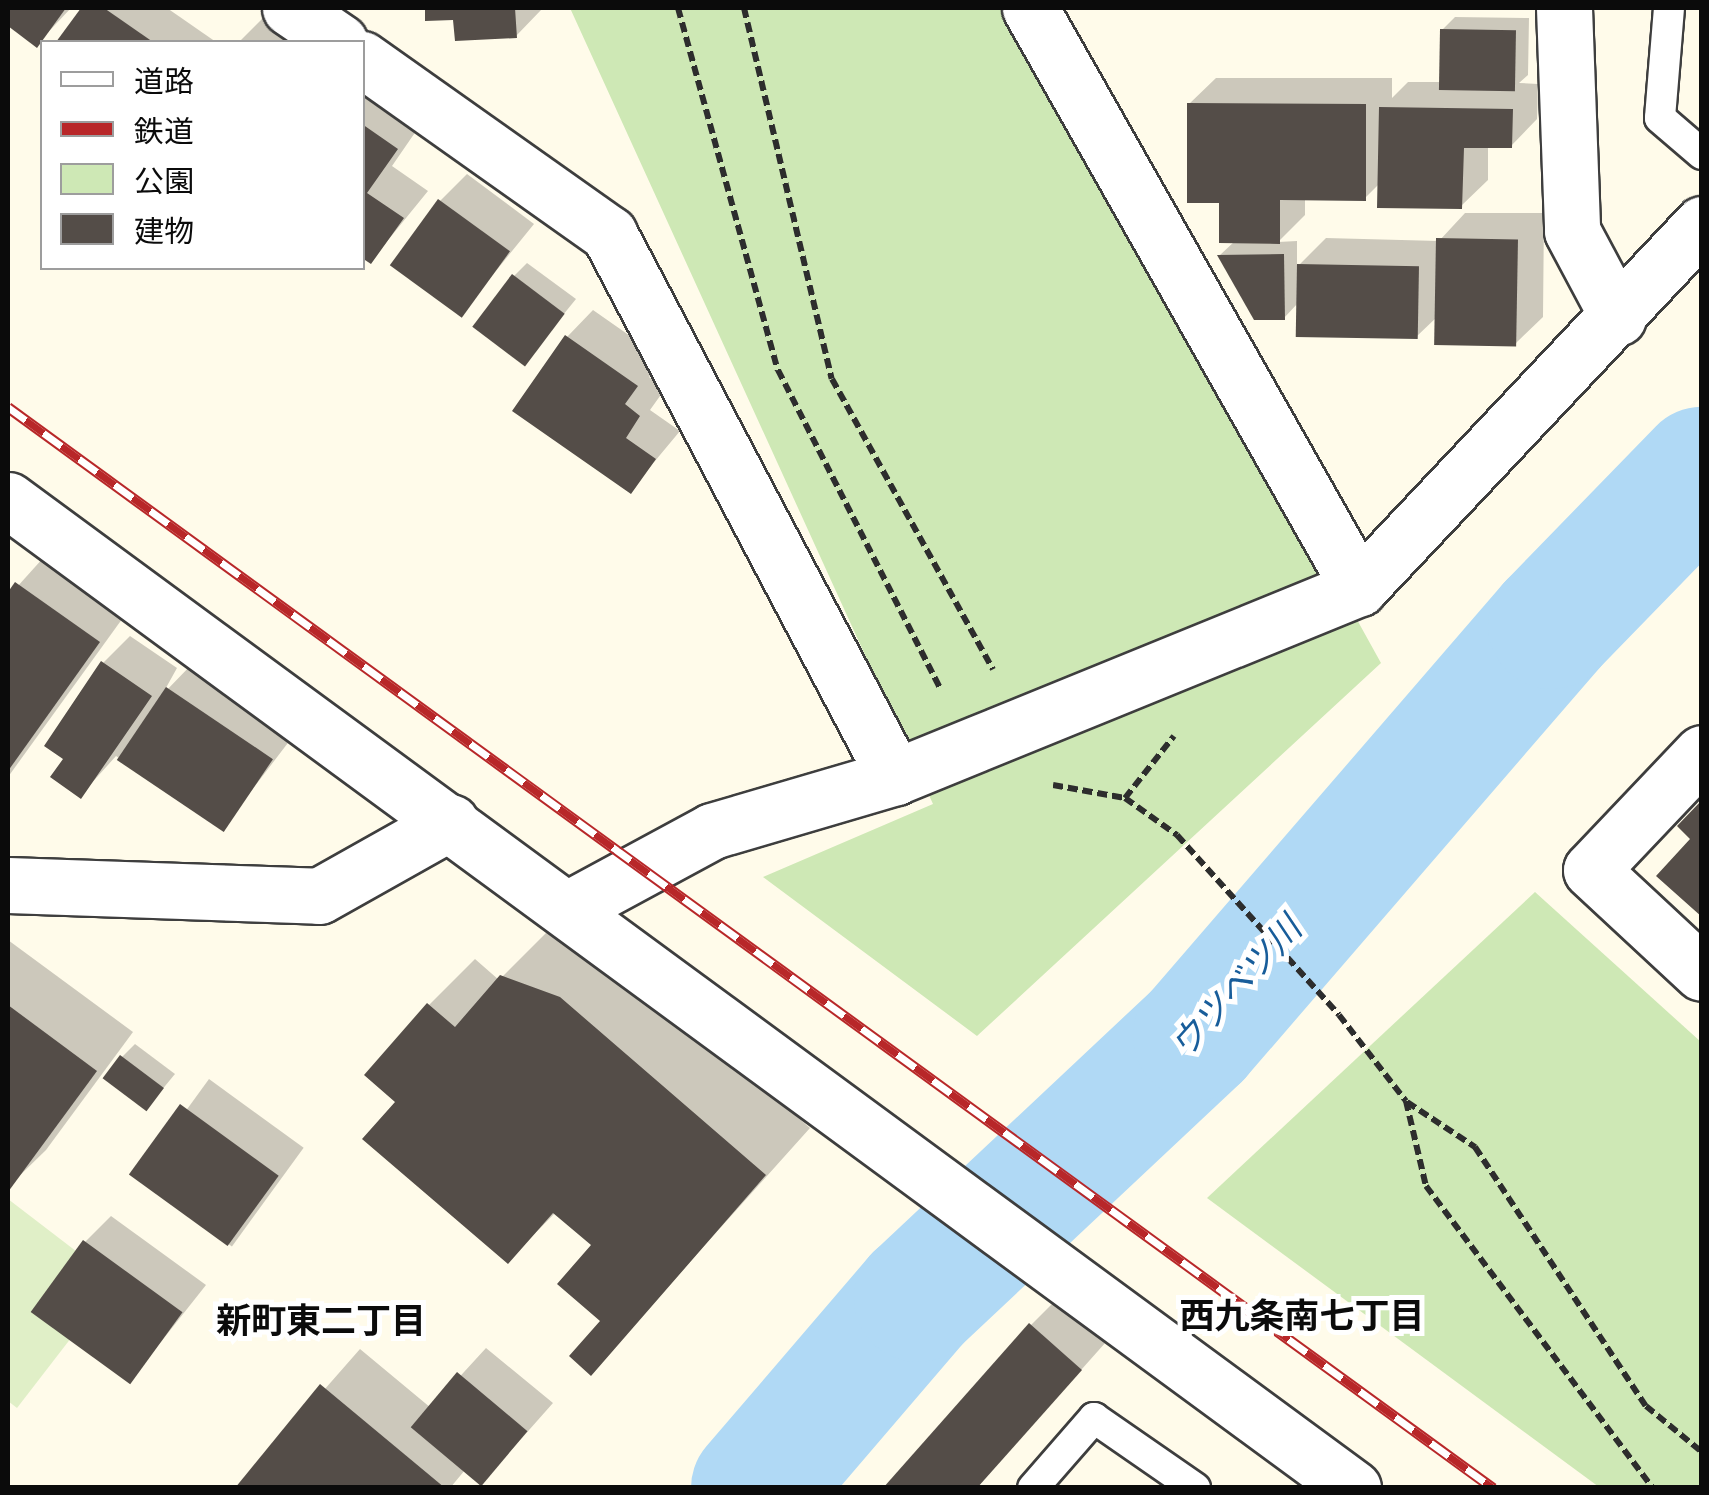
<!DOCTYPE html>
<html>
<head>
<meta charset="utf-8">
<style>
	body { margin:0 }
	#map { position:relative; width:1709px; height:1495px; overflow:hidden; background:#fffbea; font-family:"Zilla Slab","Noto Sans JP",serif }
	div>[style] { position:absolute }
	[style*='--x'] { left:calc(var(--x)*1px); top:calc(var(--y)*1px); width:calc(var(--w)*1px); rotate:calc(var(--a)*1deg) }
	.green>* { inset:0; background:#cee8b5 }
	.pitch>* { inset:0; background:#e0efc7 }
	.shadow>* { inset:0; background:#0003; transform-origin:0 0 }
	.river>* { height:128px; margin:-64px; padding:0 64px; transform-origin:64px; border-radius:64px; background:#b0d9f5 }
	.building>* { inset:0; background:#544d48; transform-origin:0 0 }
	.path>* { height:6px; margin-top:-3px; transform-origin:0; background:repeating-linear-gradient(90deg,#2d2d2d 0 10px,transparent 0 15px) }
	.roads { filter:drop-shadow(2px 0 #3e3e3e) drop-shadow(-2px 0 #3e3e3e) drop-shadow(0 2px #3e3e3e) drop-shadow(0 -2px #3e3e3e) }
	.lane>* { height:30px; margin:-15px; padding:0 15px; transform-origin:15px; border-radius:15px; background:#fff }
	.street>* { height:55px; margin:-27.5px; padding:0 27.5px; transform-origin:27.5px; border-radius:27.5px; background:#fff }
	.rail>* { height:11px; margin-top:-5.5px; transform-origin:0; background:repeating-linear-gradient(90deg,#fff 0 22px,#b82729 0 44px); box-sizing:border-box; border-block:2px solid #b82729 }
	span { translate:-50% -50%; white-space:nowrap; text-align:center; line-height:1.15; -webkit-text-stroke:10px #fff; paint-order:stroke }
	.water-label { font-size:35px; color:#185d9a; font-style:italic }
	.neighbourhood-label { font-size:35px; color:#0b0b0b; font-weight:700 }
	.frame { position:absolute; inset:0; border:10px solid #0b0b0b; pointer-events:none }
	.legend { position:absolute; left:40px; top:40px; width:325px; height:230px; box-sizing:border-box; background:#fff; border:2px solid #9d9d9d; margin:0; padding:12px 18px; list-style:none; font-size:30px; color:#0b0b0b }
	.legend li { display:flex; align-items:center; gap:20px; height:50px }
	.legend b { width:50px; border:2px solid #9d9d9d }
</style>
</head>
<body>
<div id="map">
	<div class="green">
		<div style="clip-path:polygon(570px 8px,1018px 8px,1381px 663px,977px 1036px,763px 877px,933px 804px)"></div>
		<div style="clip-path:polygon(1535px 892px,1701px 1042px,1701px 1487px,1599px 1487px,1207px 1198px)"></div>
	</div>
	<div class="pitch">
		<div style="clip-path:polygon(8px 1199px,115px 1281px,17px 1408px,8px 1401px)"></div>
	</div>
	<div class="shadow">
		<div style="clip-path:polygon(8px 8px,71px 8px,37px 44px,8px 23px)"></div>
		<div style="clip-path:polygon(84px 8px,167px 8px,216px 42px,59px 42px)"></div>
		<div style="clip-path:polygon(427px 8px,542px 8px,542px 9px,516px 36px,456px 17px,428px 19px)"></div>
		<div style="clip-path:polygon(267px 14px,307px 42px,239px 42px)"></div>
		<div style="clip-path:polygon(1455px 17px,1529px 18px,1528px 75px,1519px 83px,1538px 84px,1537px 119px,1511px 146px,1488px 146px,1488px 180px,1461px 206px,1380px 183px,1365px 198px,1305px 198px,1305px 215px,1278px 242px,1297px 241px,1297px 267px,1326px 238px,1439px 241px,1465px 213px,1544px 213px,1543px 317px,1516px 343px,1438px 316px,1416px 337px,1298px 303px,1284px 318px,1220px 255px,1235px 241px,1189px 104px,1216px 78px,1392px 78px,1392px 98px,1408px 82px,1442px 82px,1442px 30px)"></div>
		<div style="clip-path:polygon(362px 93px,423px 121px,392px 166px,428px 191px,371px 261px,362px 255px)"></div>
		<div style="clip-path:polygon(467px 174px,534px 224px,461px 314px,440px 201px)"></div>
		<div style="clip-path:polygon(527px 263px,576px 299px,524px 363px,514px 276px)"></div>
		<div style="clip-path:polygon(593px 310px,663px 359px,649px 377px,665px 389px,650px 410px,680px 431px,630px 491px,567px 337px)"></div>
		<div style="clip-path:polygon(44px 557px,125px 615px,8px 777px,8px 597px)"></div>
		<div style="clip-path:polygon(130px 636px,177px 668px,162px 695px,194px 662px,297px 731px,223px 828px,116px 756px,81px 795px,67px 759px,103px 663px)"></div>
		<div style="clip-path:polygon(548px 931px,606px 952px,810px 1128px,591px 1372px,603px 1320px,595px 1245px,556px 1212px,508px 1261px,399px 1102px,429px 1005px,475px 959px,499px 980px)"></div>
		<div style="clip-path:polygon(8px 940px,133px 1032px,46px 1150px,8px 1187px)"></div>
		<div style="clip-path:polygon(135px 1044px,175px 1074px,146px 1109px,122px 1057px)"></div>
		<div style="left:209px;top:1079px;width:117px;height:122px;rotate:36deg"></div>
		<div style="clip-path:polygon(111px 1216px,206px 1285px,130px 1381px,85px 1242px)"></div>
		<div style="clip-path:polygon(1057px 1299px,1106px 1342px,976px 1488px,1031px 1325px)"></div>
		<div style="clip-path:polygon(486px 1348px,553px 1403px,482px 1483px,465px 1470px,450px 1488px,238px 1488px,360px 1349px,431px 1408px)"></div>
	</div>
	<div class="river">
		<div style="--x:755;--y:1488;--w:250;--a:-49.4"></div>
		<div style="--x:918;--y:1298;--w:383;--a:-43.2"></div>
		<div style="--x:1197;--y:1036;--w:543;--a:-49.18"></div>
		<div style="--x:1552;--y:625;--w:215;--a:-45.8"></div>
	</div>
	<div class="building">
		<div style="clip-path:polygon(8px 8px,66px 8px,37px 48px,8px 26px)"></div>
		<div style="clip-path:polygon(81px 8px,104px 8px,153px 42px,56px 42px)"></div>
		<div style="clip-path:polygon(425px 8px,515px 8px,517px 38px,455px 41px,453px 20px,425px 21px)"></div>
		<div style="left:1440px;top:29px;width:76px;height:61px;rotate:1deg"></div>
		<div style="clip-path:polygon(1187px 103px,1366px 104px,1366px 201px,1280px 200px,1280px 244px,1219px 243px,1219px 203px,1187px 203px)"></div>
		<div style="clip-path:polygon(1379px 107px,1513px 109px,1512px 148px,1464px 148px,1462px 209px,1377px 208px)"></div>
		<div style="clip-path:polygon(362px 124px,398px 149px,367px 193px,404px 218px,371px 264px,362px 258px)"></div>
		<div style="left:438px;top:199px;width:89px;height:82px;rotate:36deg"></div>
		<div style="left:1436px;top:238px;width:82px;height:107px;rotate:1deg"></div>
		<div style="clip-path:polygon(1284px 254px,1285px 320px,1254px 320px,1217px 255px)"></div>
		<div style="left:1297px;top:264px;width:122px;height:73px;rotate:1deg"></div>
		<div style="left:512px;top:274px;width:66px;height:66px;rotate:37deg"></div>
		<div style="clip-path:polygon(565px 335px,638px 386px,625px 404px,640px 416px,626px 438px,656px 459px,631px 494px,512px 411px)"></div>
		<div style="clip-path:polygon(15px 582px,100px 642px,8px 771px,8px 592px)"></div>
		<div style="clip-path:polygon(101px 661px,152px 696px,81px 799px,50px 777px,63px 759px,44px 746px)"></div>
		<div style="left:166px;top:687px;width:129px;height:88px;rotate:34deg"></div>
		<div style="clip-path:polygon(1702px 800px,1702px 917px,1656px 876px,1690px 839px,1677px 826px)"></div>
		<div style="clip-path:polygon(500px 975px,560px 997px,766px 1175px,591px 1376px,569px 1356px,600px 1321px,557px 1284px,591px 1245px,553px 1213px,508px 1264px,362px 1139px,395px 1102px,364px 1075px,427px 1003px,455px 1027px)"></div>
		<div style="clip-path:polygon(8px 1005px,97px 1071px,8px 1192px)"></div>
		<div style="left:120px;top:1055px;width:55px;height:29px;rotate:37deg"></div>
		<div style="left:180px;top:1104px;width:122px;height:87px;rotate:36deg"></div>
		<div style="left:83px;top:1240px;width:123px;height:89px;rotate:36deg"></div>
		<div style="clip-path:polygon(1029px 1323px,1082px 1370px,977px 1488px,883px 1488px)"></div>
		<div style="left:457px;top:1372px;width:92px;height:72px;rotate:40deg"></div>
		<div style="clip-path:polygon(320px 1384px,445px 1488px,235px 1488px)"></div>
	</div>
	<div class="path">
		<div style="--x:678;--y:8;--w:376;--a:74.6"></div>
		<div style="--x:778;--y:370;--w:357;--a:63"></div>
		<div style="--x:744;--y:8;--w:381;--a:76.7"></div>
		<div style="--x:832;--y:379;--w:332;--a:61"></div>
		<div style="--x:1053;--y:785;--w:73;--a:10.2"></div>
		<div style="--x:1125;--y:798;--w:79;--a:-51.7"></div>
		<div style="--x:1125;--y:798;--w:64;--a:35.4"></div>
		<div style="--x:1177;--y:835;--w:242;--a:48"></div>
		<div style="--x:1339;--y:1015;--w:109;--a:52.1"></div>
		<div style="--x:1406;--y:1101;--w:87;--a:76.8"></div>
		<div style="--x:1426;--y:1186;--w:378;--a:53.1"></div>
		<div style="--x:1407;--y:1102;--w:82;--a:33.5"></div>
		<div style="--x:1475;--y:1147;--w:310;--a:56.6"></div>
		<div style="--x:1646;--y:1406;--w:72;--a:39.4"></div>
	</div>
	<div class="roads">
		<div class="lane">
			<div style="--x:1669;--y:8;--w:110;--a:94.7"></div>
			<div style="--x:1660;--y:118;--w:55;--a:40.6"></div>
			<div style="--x:1033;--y:1488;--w:93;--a:-48.9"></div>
			<div style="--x:1094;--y:1418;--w:123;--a:34.7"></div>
		</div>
		<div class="street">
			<div style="--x:290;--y:8;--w:60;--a:34.2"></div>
			<div style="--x:1030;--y:8;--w:667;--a:60.44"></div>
			<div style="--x:1564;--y:8;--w:223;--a:87.9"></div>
			<div style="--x:1572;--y:231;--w:98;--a:61.9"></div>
			<div style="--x:362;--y:59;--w:303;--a:35.3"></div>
			<div style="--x:609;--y:234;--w:614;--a:62.22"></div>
			<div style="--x:8;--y:500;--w:1669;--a:36.3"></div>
			<div style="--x:1702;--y:753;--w:161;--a:133.5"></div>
			<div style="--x:1591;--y:870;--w:151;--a:42.9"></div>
			<div style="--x:8;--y:885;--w:311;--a:2"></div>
			<div style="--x:319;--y:896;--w:151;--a:-29.3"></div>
			<div style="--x:568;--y:909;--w:164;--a:-28.4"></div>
			<div style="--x:712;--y:831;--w:191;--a:-16.4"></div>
			<div style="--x:895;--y:777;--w:501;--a:-22.16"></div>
			<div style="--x:1359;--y:588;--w:500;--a:-46.7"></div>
		</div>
	</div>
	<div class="rail">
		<div style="--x:8;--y:407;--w:1837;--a:36.05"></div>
	</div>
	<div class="water-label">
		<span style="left:1236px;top:987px;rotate:-48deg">ウツベツ川</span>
	</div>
	<div class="neighbourhood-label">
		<span style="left:1302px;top:1316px">西九条南七丁目</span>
		<span style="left:321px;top:1321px">新町東二丁目</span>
	</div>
	<div class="frame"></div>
	<ul class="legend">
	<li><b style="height:12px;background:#fff"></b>道路</li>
	<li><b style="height:12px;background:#b82729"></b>鉄道</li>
	<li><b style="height:28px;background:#cee8b5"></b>公園</li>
	<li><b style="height:28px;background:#544d48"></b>建物</li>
	</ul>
</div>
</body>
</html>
